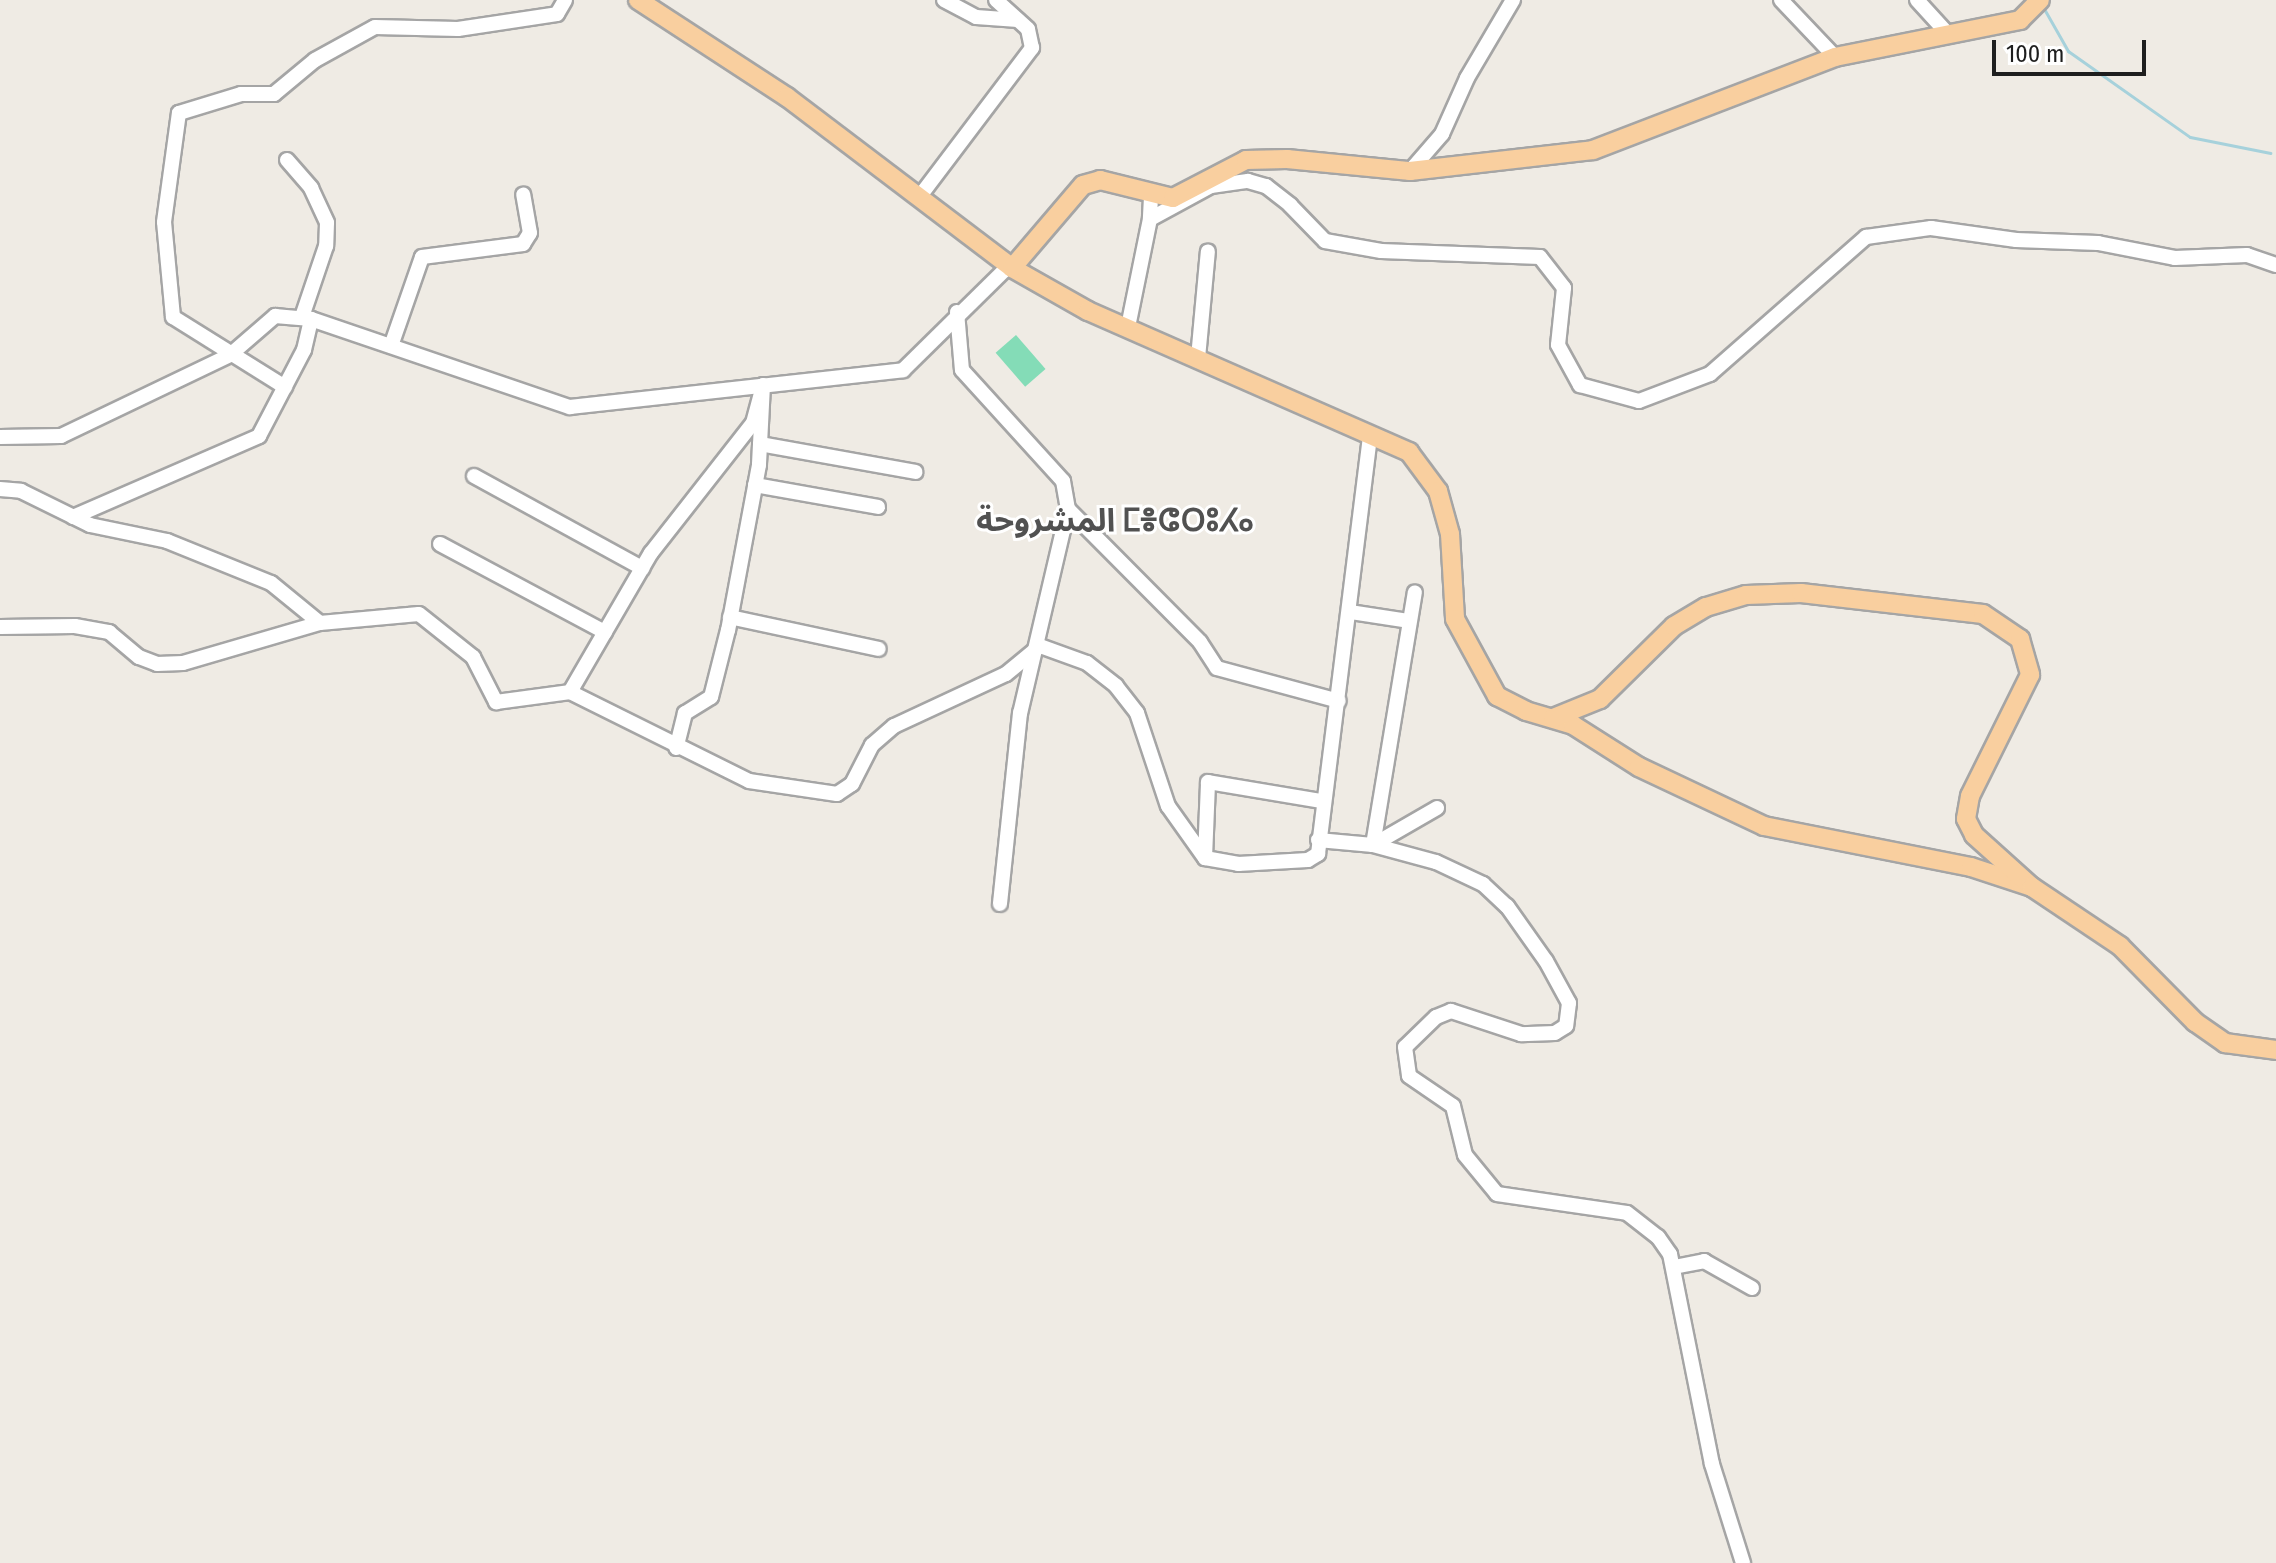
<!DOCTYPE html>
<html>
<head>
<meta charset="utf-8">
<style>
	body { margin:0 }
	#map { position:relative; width:2276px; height:1563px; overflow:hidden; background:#efebe4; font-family:"Fira Sans Condensed","Noto Sans Arabic","Noto Sans Tifinagh",sans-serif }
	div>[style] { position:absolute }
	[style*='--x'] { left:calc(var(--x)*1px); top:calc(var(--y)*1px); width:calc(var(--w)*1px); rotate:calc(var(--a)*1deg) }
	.pitch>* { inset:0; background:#84dcb7; transform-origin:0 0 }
	.stream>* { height:3px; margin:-1.5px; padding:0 1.5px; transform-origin:1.5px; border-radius:1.5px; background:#a6d1db }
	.roads { filter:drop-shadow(2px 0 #a5a5a5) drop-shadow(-2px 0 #a5a5a5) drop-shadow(0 2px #a5a5a5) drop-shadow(0 -2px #a5a5a5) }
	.minor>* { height:14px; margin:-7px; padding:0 7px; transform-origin:7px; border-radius:7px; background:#fff }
	.major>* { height:18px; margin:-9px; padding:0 9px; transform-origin:9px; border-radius:9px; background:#f9cf9f }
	span { translate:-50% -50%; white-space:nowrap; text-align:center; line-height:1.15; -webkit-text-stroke:6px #fff; paint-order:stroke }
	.district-label { font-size:32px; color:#515151; font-weight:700 }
	.scale { position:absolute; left:1992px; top:40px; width:154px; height:36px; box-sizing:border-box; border:4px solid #1e1e1e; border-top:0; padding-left:10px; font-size:24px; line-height:28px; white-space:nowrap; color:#1e1e1e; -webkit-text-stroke:6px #fff; paint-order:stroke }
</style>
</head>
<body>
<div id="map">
	<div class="pitch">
		<div style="left:1016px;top:335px;width:45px;height:27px;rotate:49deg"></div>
	</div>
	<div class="stream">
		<div style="--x:2043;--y:7;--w:51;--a:60.4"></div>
		<div style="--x:2068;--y:51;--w:149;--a:35.2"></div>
		<div style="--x:2190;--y:137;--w:82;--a:11.3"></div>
	</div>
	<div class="roads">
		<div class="minor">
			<div style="--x:944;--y:0;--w:36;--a:28"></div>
			<div style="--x:976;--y:17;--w:42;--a:4.1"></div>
			<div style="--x:1781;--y:0;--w:79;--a:46.5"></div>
			<div style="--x:1917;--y:0;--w:46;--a:47.6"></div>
			<div style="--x:287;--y:160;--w:37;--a:49"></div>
			<div style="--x:311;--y:188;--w:38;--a:65"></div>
			<div style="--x:327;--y:223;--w:23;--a:92"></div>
			<div style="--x:326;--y:246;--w:75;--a:108.7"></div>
			<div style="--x:1410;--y:171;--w:49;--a:-49.1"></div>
			<div style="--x:1442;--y:134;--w:61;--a:-65.9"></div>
			<div style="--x:1467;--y:78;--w:91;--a:-59.5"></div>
			<div style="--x:920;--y:196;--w:186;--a:-52.9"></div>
			<div style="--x:1032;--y:48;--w:19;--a:-102"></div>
			<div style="--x:1028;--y:29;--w:43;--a:-137.8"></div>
			<div style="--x:1151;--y:197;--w:22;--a:93"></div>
			<div style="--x:1150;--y:219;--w:69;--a:-28.4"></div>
			<div style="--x:1211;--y:186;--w:37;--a:-8"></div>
			<div style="--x:1248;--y:181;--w:19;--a:16"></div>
			<div style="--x:1266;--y:186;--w:31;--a:38"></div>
			<div style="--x:1290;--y:205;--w:50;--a:45.8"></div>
			<div style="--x:1325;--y:241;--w:57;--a:10.1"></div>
			<div style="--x:1381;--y:251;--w:159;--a:2.2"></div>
			<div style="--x:1540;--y:257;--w:39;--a:52"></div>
			<div style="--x:1564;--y:288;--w:57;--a:96"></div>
			<div style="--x:1558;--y:345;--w:46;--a:61.2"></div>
			<div style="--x:1580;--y:385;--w:61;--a:15.2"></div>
			<div style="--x:1639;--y:401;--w:76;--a:-20.8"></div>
			<div style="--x:1710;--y:374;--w:208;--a:-41.3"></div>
			<div style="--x:1866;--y:237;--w:66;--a:-7.9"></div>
			<div style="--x:1931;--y:228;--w:86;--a:8"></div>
			<div style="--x:2016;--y:240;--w:82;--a:2.1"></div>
			<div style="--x:2098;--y:243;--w:78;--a:11"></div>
			<div style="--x:2175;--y:258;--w:72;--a:-2.4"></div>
			<div style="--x:2247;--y:255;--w:31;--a:19"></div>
			<div style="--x:957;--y:312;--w:58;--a:85.1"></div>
			<div style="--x:962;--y:370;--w:150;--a:47.7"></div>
			<div style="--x:1063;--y:481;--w:28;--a:80"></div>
			<div style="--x:1068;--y:509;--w:210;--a:103.2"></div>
			<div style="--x:1020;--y:713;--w:192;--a:96"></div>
			<div style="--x:1128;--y:327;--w:110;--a:-78.5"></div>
			<div style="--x:391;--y:346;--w:94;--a:-70.8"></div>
			<div style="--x:422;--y:257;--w:102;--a:-7.3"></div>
			<div style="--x:523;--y:244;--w:13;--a:-58"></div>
			<div style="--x:530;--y:233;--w:39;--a:-100"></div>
			<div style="--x:1198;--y:358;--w:107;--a:-84.7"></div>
			<div style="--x:285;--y:387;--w:132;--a:-148"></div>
			<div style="--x:173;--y:317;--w:95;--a:-95.4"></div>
			<div style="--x:164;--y:222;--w:110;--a:-82.2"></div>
			<div style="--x:179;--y:113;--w:65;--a:-17"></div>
			<div style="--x:241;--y:94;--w:33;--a:0"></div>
			<div style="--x:274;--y:94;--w:53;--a:-39.7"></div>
			<div style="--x:315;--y:60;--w:68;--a:-28.8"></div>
			<div style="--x:375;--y:27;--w:83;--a:1.4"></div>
			<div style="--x:458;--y:29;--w:100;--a:-8.6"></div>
			<div style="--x:557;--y:14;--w:16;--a:-60"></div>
			<div style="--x:0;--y:437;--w:61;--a:-0.9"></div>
			<div style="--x:61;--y:436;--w:187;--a:-25.6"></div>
			<div style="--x:230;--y:355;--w:60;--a:-40.9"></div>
			<div style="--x:275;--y:316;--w:36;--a:5"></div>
			<div style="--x:760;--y:444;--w:158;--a:10.2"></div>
			<div style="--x:474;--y:476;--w:192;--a:28.7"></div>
			<div style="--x:755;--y:485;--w:125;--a:10.1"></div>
			<div style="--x:0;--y:489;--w:21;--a:5"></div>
			<div style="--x:21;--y:491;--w:77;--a:26.2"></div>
			<div style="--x:90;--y:525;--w:79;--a:11.7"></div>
			<div style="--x:167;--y:541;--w:112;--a:22"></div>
			<div style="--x:271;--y:583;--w:63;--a:39.2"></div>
			<div style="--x:320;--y:623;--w:99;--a:-5.2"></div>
			<div style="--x:419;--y:614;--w:69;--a:38.5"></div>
			<div style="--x:473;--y:657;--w:51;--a:62.9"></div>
			<div style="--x:496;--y:702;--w:75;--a:-7.7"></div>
			<div style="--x:570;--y:692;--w:161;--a:-59.8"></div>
			<div style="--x:651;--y:553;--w:165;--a:-51.9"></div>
			<div style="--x:753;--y:423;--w:39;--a:-75"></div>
			<div style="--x:763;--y:385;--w:80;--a:92.9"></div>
			<div style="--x:759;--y:465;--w:168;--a:100.6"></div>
			<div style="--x:728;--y:630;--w:69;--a:104.2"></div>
			<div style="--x:711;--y:697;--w:31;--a:148"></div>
			<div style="--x:685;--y:713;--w:36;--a:104"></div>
			<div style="--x:1068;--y:509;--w:187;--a:45.2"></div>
			<div style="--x:1200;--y:642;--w:31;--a:57"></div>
			<div style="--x:1217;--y:668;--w:126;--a:15.1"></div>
			<div style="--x:73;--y:517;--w:203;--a:-23.5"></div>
			<div style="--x:259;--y:436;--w:97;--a:-62.4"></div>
			<div style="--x:304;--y:350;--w:32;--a:-77"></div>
			<div style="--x:311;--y:319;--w:274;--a:18.8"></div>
			<div style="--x:570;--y:407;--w:335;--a:-6.3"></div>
			<div style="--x:903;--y:370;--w:148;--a:-44.5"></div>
			<div style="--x:440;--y:544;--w:187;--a:28.1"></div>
			<div style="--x:1350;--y:612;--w:60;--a:8.7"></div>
			<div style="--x:730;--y:617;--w:152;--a:12.1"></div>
			<div style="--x:0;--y:627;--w:75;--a:-0.8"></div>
			<div style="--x:75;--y:626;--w:35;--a:10"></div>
			<div style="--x:109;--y:632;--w:39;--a:40"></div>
			<div style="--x:139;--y:657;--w:19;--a:21"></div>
			<div style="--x:157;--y:664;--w:26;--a:-2"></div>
			<div style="--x:183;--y:663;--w:143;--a:-16.3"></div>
			<div style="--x:570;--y:692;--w:200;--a:26.4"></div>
			<div style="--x:749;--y:781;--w:89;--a:8.4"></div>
			<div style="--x:837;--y:794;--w:18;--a:-34"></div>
			<div style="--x:852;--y:784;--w:44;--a:-62.9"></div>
			<div style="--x:872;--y:745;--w:29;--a:-41"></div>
			<div style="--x:894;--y:726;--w:123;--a:-24.9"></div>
			<div style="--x:1006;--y:674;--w:44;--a:-39.5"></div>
			<div style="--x:1040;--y:646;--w:50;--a:19.9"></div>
			<div style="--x:1087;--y:663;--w:37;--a:38"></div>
			<div style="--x:1116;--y:686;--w:34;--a:52"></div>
			<div style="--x:1137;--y:713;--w:98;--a:71.6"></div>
			<div style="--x:1168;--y:806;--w:64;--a:54.6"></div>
			<div style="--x:1205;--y:858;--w:34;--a:10"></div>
			<div style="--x:1238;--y:864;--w:70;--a:-3.3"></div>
			<div style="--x:1308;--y:860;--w:12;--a:-31"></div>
			<div style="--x:1318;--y:854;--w:422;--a:-82.9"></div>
			<div style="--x:1318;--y:840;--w:55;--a:5.2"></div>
			<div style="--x:1373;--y:845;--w:65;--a:15.1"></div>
			<div style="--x:1436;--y:862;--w:52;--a:25.1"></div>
			<div style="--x:1483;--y:884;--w:33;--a:43"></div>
			<div style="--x:1507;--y:906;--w:67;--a:54.7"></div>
			<div style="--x:1546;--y:961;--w:48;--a:61.3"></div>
			<div style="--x:1569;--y:1003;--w:23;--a:97"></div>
			<div style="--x:1566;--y:1026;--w:13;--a:148"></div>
			<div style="--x:1555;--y:1033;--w:34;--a:178"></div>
			<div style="--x:1521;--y:1034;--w:74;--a:-161.8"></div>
			<div style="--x:1451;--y:1011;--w:16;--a:158"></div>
			<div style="--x:1436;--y:1017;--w:43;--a:135.9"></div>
			<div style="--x:1405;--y:1047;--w:29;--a:82"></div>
			<div style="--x:1409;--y:1076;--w:53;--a:34.3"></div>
			<div style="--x:1453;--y:1106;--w:50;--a:76.2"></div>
			<div style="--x:1465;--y:1155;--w:50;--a:50.6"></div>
			<div style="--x:1497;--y:1194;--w:131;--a:8.3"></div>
			<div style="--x:1627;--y:1213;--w:39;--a:38"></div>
			<div style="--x:1658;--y:1237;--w:21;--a:55"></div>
			<div style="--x:1670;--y:1254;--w:214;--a:78.7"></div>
			<div style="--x:1712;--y:1464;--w:104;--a:72.6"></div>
			<div style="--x:1373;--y:845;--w:256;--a:-80.6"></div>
			<div style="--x:1373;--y:845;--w:74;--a:-30"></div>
			<div style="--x:1205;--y:858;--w:76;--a:-87.7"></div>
			<div style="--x:1208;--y:782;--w:116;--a:9.5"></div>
			<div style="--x:1674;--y:1267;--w:31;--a:-11"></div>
			<div style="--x:1704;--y:1261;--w:55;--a:29.4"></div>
		</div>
		<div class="major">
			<div style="--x:638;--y:0;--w:178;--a:33.1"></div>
			<div style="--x:787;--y:97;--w:283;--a:37.2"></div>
			<div style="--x:1012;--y:268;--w:87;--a:29.5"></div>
			<div style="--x:1088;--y:311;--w:351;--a:23.7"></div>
			<div style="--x:1409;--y:452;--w:49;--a:53.4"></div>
			<div style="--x:1438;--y:491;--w:45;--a:74.4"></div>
			<div style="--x:1450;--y:534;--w:85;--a:86.6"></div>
			<div style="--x:1455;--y:619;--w:88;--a:61.4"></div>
			<div style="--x:1497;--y:696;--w:33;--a:27"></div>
			<div style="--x:1526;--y:711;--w:49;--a:16.6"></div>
			<div style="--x:1573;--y:725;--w:78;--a:32.5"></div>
			<div style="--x:1639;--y:767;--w:138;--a:25.3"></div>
			<div style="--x:1764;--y:826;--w:211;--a:11.2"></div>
			<div style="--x:1971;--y:867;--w:64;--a:18.2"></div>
			<div style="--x:1012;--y:268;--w:109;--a:-49.5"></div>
			<div style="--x:1083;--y:185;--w:18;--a:-16"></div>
			<div style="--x:1100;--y:180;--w:75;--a:13.9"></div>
			<div style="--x:1173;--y:198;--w:82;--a:-27.5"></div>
			<div style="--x:1246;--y:160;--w:41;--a:-1.4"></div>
			<div style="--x:1287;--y:159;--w:124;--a:5.6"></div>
			<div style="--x:1410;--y:171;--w:184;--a:-6.5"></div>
			<div style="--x:1593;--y:150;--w:259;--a:-21"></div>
			<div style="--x:1835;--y:57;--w:189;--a:-11.3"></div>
			<div style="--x:2020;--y:20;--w:28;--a:-45"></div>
			<div style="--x:1553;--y:718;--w:51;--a:-22"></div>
			<div style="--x:1600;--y:699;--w:104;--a:-44.6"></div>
			<div style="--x:1674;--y:626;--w:37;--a:-31"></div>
			<div style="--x:1706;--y:607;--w:42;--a:-16.7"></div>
			<div style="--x:1746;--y:595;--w:55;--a:-2.1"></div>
			<div style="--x:1801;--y:593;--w:183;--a:6.6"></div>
			<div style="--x:1983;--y:614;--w:45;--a:34"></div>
			<div style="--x:2020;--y:639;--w:37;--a:74"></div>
			<div style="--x:2030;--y:675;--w:135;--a:116.4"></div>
			<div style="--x:1970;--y:796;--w:23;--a:100"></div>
			<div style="--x:1966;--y:819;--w:18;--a:63"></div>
			<div style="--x:1974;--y:835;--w:78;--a:41.9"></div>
			<div style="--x:2032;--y:887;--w:106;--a:33.8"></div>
			<div style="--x:2120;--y:946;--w:107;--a:45.4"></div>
			<div style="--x:2195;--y:1022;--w:37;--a:35"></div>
			<div style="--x:2225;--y:1043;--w:51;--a:7.8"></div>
		</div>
	</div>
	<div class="district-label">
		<span style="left:1115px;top:520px">المشروحة ⵎⴻⵛⵔⵓⵃⴰ</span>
	</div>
	<div class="scale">100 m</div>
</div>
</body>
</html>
